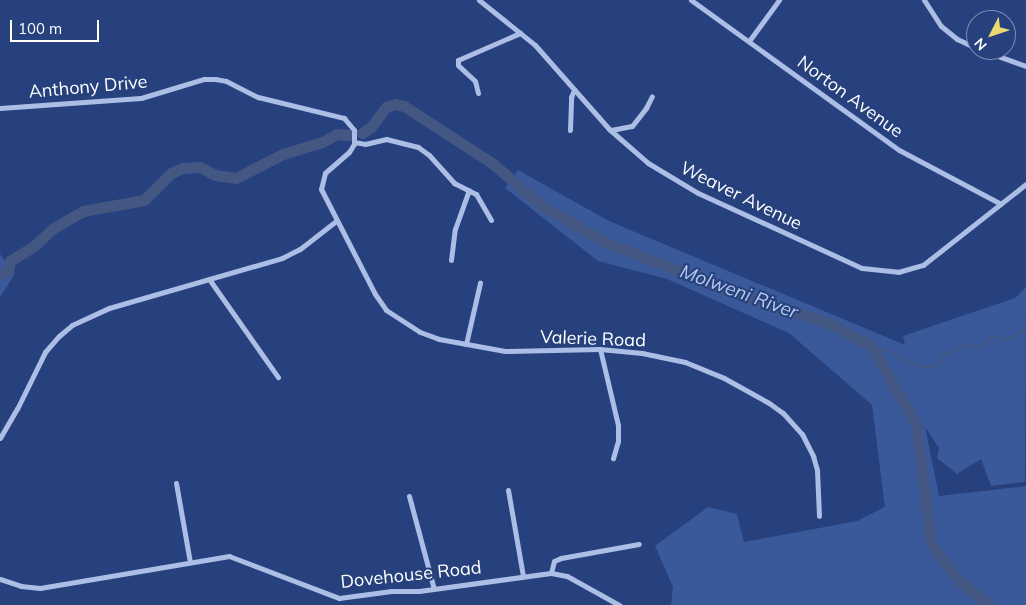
<!DOCTYPE html>
<html>
<head>
<meta charset="utf-8">
<style>
	body { margin:0 }
	#map { position:relative; width:1026px; height:605px; overflow:hidden; background:#26417d; font-family:Mulish,sans-serif }
	div>[style] { position:absolute }
	[style*='--x'] { left:calc(var(--x)*1px); top:calc(var(--y)*1px); width:calc(var(--w)*1px); rotate:calc(var(--a)*1deg) }
	.green>* { inset:0; background:#3a599a }
	.stream>* { height:2px; margin:-1px; padding:0 1px; transform-origin:1px; border-radius:1px; background:#445783 }
	.river>* { height:11px; margin:-5.5px; padding:0 5.5px; transform-origin:5.5px; border-radius:5.5px; background:#445783 }
	.minor>* { height:5px; margin:-2.5px; padding:0 2.5px; transform-origin:2.5px; border-radius:2.5px; background:#acbee5 }
	span { translate:-50% -50%; white-space:nowrap; text-align:center; line-height:1.15; -webkit-text-stroke:4px #26417d; paint-order:stroke }
	.street-label { font-size:18px; color:#fff }
	.water-label { font-size:19px; color:#b7c8ec; font-style:italic }
	.north { position:absolute; left:966px; top:10px; width:50px; height:50px; box-sizing:border-box; background:#26417d; border:1px solid #7d8db1; border-radius:50%; rotate:229deg; font-size:14px; font-weight:700; line-height:20px; text-align:center; color:#fff }
	.north::after { content:''; display:block; margin:auto; width:18px; height:22px; background:#edd971; clip-path:polygon(50% 0,100% 100%,50% 72%,0 100%) }
	.scale { position:absolute; left:10px; top:20px; width:89px; height:22px; box-sizing:border-box; border:2px solid #fff; border-top:0; padding-left:6px; font-size:15px; line-height:18px; white-space:nowrap; color:#fff; -webkit-text-stroke:4px #26417d; paint-order:stroke }
</style>
</head>
<body>
<div id="map">
	<div class="green">
		<div style="clip-path:polygon(518px 170px,609px 221px,905px 345px,903px 336px,1015px 298px,1026px 287px,1025px 482px,991px 486px,981px 459px,957px 474px,937px 458px,939px 448px,925px 427px,939px 496px,1026px 486px,1026px 605px,671px 605px,673px 587px,655px 546px,708px 507px,737px 514px,744px 542px,857px 521px,885px 507px,872px 405px,789px 333px,667px 279px,598px 261px,505px 188px)"></div>
		<div style="clip-path:polygon(0 254px,15px 274px,0 297px)"></div>
	</div>
	<div class="stream">
		<div style="--x:871;--y:346;--w:19;--a:18"></div>
		<div style="--x:889;--y:352;--w:23;--a:29"></div>
		<div style="--x:909;--y:363;--w:16;--a:14"></div>
		<div style="--x:925;--y:367;--w:13;--a:-4"></div>
		<div style="--x:938;--y:366;--w:14;--a:-60"></div>
		<div style="--x:945;--y:354;--w:3;--a:0"></div>
		<div style="--x:948;--y:354;--w:14;--a:-30"></div>
		<div style="--x:960;--y:347;--w:5;--a:-22"></div>
		<div style="--x:965;--y:345;--w:12;--a:14"></div>
		<div style="--x:977;--y:348;--w:12;--a:-31"></div>
		<div style="--x:987;--y:342;--w:9;--a:-49"></div>
		<div style="--x:993;--y:335;--w:12;--a:31"></div>
		<div style="--x:1003;--y:341;--w:22;--a:-27"></div>
		<div style="--x:1023;--y:331;--w:6;--a:-59"></div>
	</div>
	<div class="river">
		<div style="--x:362;--y:133;--w:11;--a:-34"></div>
		<div style="--x:371;--y:127;--w:25;--a:-53"></div>
		<div style="--x:386;--y:107;--w:10;--a:-17"></div>
		<div style="--x:396;--y:104;--w:8;--a:14"></div>
		<div style="--x:404;--y:106;--w:105;--a:32.9"></div>
		<div style="--x:492;--y:163;--w:66;--a:40.7"></div>
		<div style="--x:542;--y:206;--w:73;--a:29.7"></div>
		<div style="--x:605;--y:242;--w:145;--a:21.4"></div>
		<div style="--x:740;--y:295;--w:93;--a:17.5"></div>
		<div style="--x:829;--y:323;--w:48;--a:28.7"></div>
		<div style="--x:871;--y:346;--w:90;--a:60"></div>
		<div style="--x:916;--y:424;--w:121;--a:82.9"></div>
		<div style="--x:931;--y:544;--w:49;--a:52.4"></div>
		<div style="--x:961;--y:583;--w:36;--a:38"></div>
		<div style="--x:0;--y:274;--w:9;--a:-21"></div>
		<div style="--x:8;--y:271;--w:10;--a:-79"></div>
		<div style="--x:10;--y:261;--w:28;--a:-32"></div>
		<div style="--x:34;--y:246;--w:25;--a:-43"></div>
		<div style="--x:52;--y:229;--w:36;--a:-30"></div>
		<div style="--x:83;--y:211;--w:62;--a:-10.2"></div>
		<div style="--x:144;--y:200;--w:38;--a:-45"></div>
		<div style="--x:171;--y:173;--w:12;--a:-24"></div>
		<div style="--x:182;--y:168;--w:18;--a:-3"></div>
		<div style="--x:200;--y:167;--w:17;--a:28"></div>
		<div style="--x:215;--y:175;--w:21;--a:8"></div>
		<div style="--x:236;--y:178;--w:53;--a:-27.1"></div>
		<div style="--x:283;--y:154;--w:41;--a:-17.1"></div>
		<div style="--x:322;--y:142;--w:17;--a:-28"></div>
		<div style="--x:337;--y:134;--w:12;--a:5"></div>
	</div>
	<div class="minor">
		<div style="--x:479;--y:0;--w:72;--a:38.8"></div>
		<div style="--x:535;--y:45;--w:112;--a:48.6"></div>
		<div style="--x:609;--y:129;--w:52;--a:41.1"></div>
		<div style="--x:648;--y:163;--w:58;--a:31"></div>
		<div style="--x:698;--y:193;--w:180;--a:24.6"></div>
		<div style="--x:862;--y:268;--w:36;--a:6"></div>
		<div style="--x:898;--y:272;--w:26;--a:-16"></div>
		<div style="--x:923;--y:265;--w:131;--a:-38.2"></div>
		<div style="--x:691;--y:0;--w:256;--a:35.8"></div>
		<div style="--x:899;--y:150;--w:115;--a:27.9"></div>
		<div style="--x:924;--y:0;--w:31;--a:57"></div>
		<div style="--x:941;--y:26;--w:21;--a:39"></div>
		<div style="--x:957;--y:39;--w:21;--a:25"></div>
		<div style="--x:749;--y:41;--w:51;--a:-53.8"></div>
		<div style="--x:981;--y:50;--w:48;--a:19.6"></div>
		<div style="--x:478;--y:93;--w:12;--a:-104"></div>
		<div style="--x:475;--y:81;--w:23;--a:-137"></div>
		<div style="--x:458;--y:65;--w:5;--a:-90"></div>
		<div style="--x:458;--y:60;--w:68;--a:-23.5"></div>
		<div style="--x:0;--y:108;--w:141;--a:-4.1"></div>
		<div style="--x:141;--y:98;--w:66;--a:-16.8"></div>
		<div style="--x:204;--y:79;--w:11;--a:0"></div>
		<div style="--x:215;--y:79;--w:11;--a:10"></div>
		<div style="--x:226;--y:81;--w:36;--a:27"></div>
		<div style="--x:258;--y:97;--w:89;--a:13.7"></div>
		<div style="--x:344;--y:118;--w:16;--a:50"></div>
		<div style="--x:354;--y:130;--w:14;--a:90"></div>
		<div style="--x:354;--y:144;--w:9;--a:122"></div>
		<div style="--x:349;--y:152;--w:32;--a:139"></div>
		<div style="--x:325;--y:173;--w:16;--a:104"></div>
		<div style="--x:321;--y:189;--w:118;--a:62.8"></div>
		<div style="--x:375;--y:294;--w:19;--a:55"></div>
		<div style="--x:386;--y:310;--w:40;--a:32.9"></div>
		<div style="--x:420;--y:332;--w:20;--a:20"></div>
		<div style="--x:439;--y:339;--w:67;--a:10.3"></div>
		<div style="--x:505;--y:351;--w:95;--a:-1.2"></div>
		<div style="--x:600;--y:349;--w:42;--a:5.4"></div>
		<div style="--x:642;--y:353;--w:44;--a:11.8"></div>
		<div style="--x:685;--y:362;--w:42;--a:22.3"></div>
		<div style="--x:724;--y:378;--w:51;--a:29.1"></div>
		<div style="--x:769;--y:403;--w:17;--a:36"></div>
		<div style="--x:783;--y:413;--w:28;--a:48"></div>
		<div style="--x:802;--y:434;--w:25;--a:63"></div>
		<div style="--x:813;--y:456;--w:15;--a:74"></div>
		<div style="--x:817;--y:470;--w:46;--a:87.5"></div>
		<div style="--x:570;--y:130;--w:33;--a:-88"></div>
		<div style="--x:571;--y:97;--w:8;--a:-67"></div>
		<div style="--x:611;--y:130;--w:21;--a:-11"></div>
		<div style="--x:632;--y:126;--w:23;--a:-52"></div>
		<div style="--x:646;--y:108;--w:13;--a:-63"></div>
		<div style="--x:354;--y:142;--w:11;--a:10"></div>
		<div style="--x:365;--y:144;--w:22;--a:-13"></div>
		<div style="--x:386;--y:139;--w:33;--a:14"></div>
		<div style="--x:418;--y:147;--w:14;--a:36"></div>
		<div style="--x:429;--y:155;--w:38;--a:48"></div>
		<div style="--x:454;--y:183;--w:25;--a:27"></div>
		<div style="--x:476;--y:194;--w:30;--a:60"></div>
		<div style="--x:451;--y:260;--w:31;--a:-83"></div>
		<div style="--x:455;--y:229;--w:41;--a:-70.3"></div>
		<div style="--x:209;--y:279;--w:120;--a:54.9"></div>
		<div style="--x:466;--y:344;--w:63;--a:-77.1"></div>
		<div style="--x:600;--y:349;--w:78;--a:76.7"></div>
		<div style="--x:618;--y:425;--w:16;--a:90"></div>
		<div style="--x:618;--y:441;--w:18;--a:106"></div>
		<div style="--x:0;--y:438;--w:34;--a:-60"></div>
		<div style="--x:17;--y:409;--w:64;--a:-63.8"></div>
		<div style="--x:45;--y:352;--w:21;--a:-49"></div>
		<div style="--x:59;--y:336;--w:17;--a:-40"></div>
		<div style="--x:72;--y:325;--w:41;--a:-24.7"></div>
		<div style="--x:109;--y:308;--w:180;--a:-16.1"></div>
		<div style="--x:282;--y:258;--w:20;--a:-27"></div>
		<div style="--x:300;--y:249;--w:46;--a:-37.9"></div>
		<div style="--x:176;--y:483;--w:80;--a:80"></div>
		<div style="--x:508;--y:490;--w:87;--a:80.1"></div>
		<div style="--x:409;--y:496;--w:96;--a:75"></div>
		<div style="--x:551;--y:573;--w:12;--a:-76"></div>
		<div style="--x:554;--y:561;--w:8;--a:-23"></div>
		<div style="--x:561;--y:558;--w:79;--a:-10.2"></div>
		<div style="--x:0;--y:579;--w:22;--a:18"></div>
		<div style="--x:21;--y:586;--w:19;--a:6"></div>
		<div style="--x:40;--y:588;--w:192;--a:-9.6"></div>
		<div style="--x:229;--y:556;--w:118;--a:20.9"></div>
		<div style="--x:339;--y:598;--w:53;--a:-7.5"></div>
		<div style="--x:392;--y:591;--w:27;--a:0"></div>
		<div style="--x:419;--y:591;--w:133;--a:-7.8"></div>
		<div style="--x:551;--y:573;--w:16;--a:11"></div>
		<div style="--x:567;--y:576;--w:60;--a:29.1"></div>
	</div>
	<div class="street-label">
		<span style="left:88px;top:87px;rotate:-5deg">Anthony Drive</span>
		<span style="left:850px;top:97px;rotate:36deg">Norton Avenue</span>
		<span style="left:741px;top:196px;rotate:26deg">Weaver Avenue</span>
		<span style="left:593px;top:339px;rotate:2deg">Valerie Road</span>
		<span style="left:411px;top:575px;rotate:-6deg">Dovehouse Road</span>
	</div>
	<div class="water-label">
		<span style="left:739px;top:292px;rotate:20deg">Molweni River</span>
	</div>
	<div class="north">N</div>
	<div class="scale">100 m</div>
</div>
</body>
</html>
